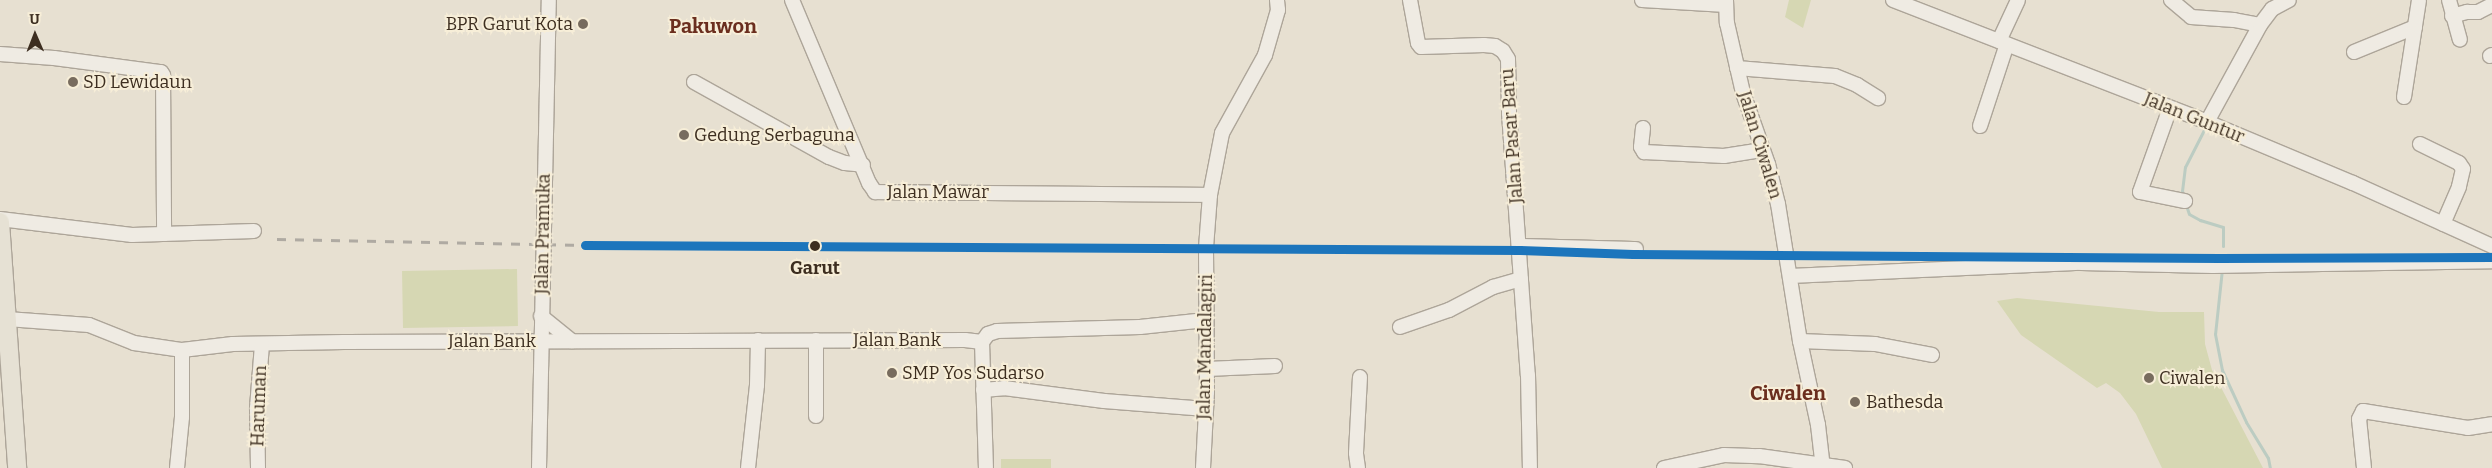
<!DOCTYPE html>
<html>
<head>
<meta charset="utf-8">
<style>
	body { margin:0 }
	#map { position:relative; width:2492px; height:468px; overflow:hidden; background:#e7e0d1; font-family:Bitter,serif }
	div>[style] { position:absolute }
	[style*='--x'] { left:calc(var(--x)*1px); top:calc(var(--y)*1px); width:calc(var(--w)*1px); rotate:calc(var(--a)*1deg) }
	.green>* { inset:0; background:#d6d7b3; transform-origin:0 0 }
	.stream>* { height:3px; margin:-1.5px; padding:0 1.5px; transform-origin:1.5px; border-radius:1.5px; background:#bcccc2 }
	.roads { filter:drop-shadow(1px 0 #ada599) drop-shadow(-1px 0 #ada599) drop-shadow(0 1px #ada599) drop-shadow(0 -1px #ada599) }
	.minor>* { height:14px; margin:-7px; padding:0 7px; transform-origin:7px; border-radius:7px; background:#efebe3 }
	.major>* { height:18px; margin:-9px; padding:0 9px; transform-origin:9px; border-radius:9px; background:#e6e1d4 }
	.rail>* { height:3px; margin-top:-1.5px; transform-origin:0; background:repeating-linear-gradient(90deg,#afaaa2 0 9px,transparent 0 18px) }
	.rail-1>* { height:9px; margin:-4.5px; padding:0 4.5px; transform-origin:4.5px; border-radius:4.5px; background:#1c75bc }
	.dots>* { width:14px; height:14px; translate:-50% -50%; box-sizing:border-box; border:2px solid #f7eed8; border-radius:50% }
	span { translate:-50% -50%; white-space:nowrap; text-align:center; line-height:1.15; -webkit-text-stroke:4px #f7eed8; paint-order:stroke }
	.poi-label { font-size:18px; color:#3d2e20 }
	.right { translate:-100% -50%; text-align:right }
	.left { translate:0 -50%; text-align:left }
	.street-label { font-size:18px; color:#3d2e20 }
	.stop-label { font-size:18px; color:#3d2e20; font-weight:700 }
	.quarter-label { font-size:20px; color:#6b2e1e; font-weight:700 }
	.north { position:absolute; left:10px; top:10px; width:50px; height:50px; -webkit-text-stroke:4px #f7eed8; paint-order:stroke; rotate:359deg; font-size:14px; font-weight:700; line-height:20px; text-align:center; color:#3d2e20 }
	.north::after { content:''; display:block; margin:auto; width:18px; height:22px; background:#3d2e20; clip-path:polygon(50% 0,100% 100%,50% 72%,0 100%) }
</style>
</head>
<body>
<div id="map">
	<div class="green">
		<div style="clip-path:polygon(1789px 0,1811px 0,1803px 28px,1785px 17px)"></div>
		<div style="left:517px;top:269px;width:57px;height:115px;rotate:89deg"></div>
		<div style="clip-path:polygon(2017px 298px,2159px 312px,2204px 312px,2205px 344px,2212px 370px,2263px 468px,2162px 468px,2136px 414px,2120px 393px,2106px 383px,2097px 388px,2021px 335px,1997px 301px)"></div>
		<div style="left:1001px;top:459px;width:50px;height:9px"></div>
	</div>
	<div class="stream">
		<div style="--x:2184;--y:196;--w:5;--a:-112"></div>
		<div style="--x:2182;--y:191;--w:24;--a:-83"></div>
		<div style="--x:2185;--y:167;--w:46;--a:-62.9"></div>
		<div style="--x:2186;--y:205;--w:9;--a:72"></div>
		<div style="--x:2189;--y:214;--w:13;--a:29"></div>
		<div style="--x:2200;--y:220;--w:24;--a:17"></div>
		<div style="--x:2223;--y:227;--w:19;--a:90"></div>
		<div style="--x:2222;--y:269;--w:65;--a:96.1"></div>
		<div style="--x:2215;--y:334;--w:37;--a:79"></div>
		<div style="--x:2222;--y:370;--w:57;--a:65.2"></div>
		<div style="--x:2246;--y:422;--w:42;--a:58.6"></div>
		<div style="--x:2268;--y:458;--w:10;--a:79"></div>
	</div>
	<div class="roads">
		<div class="minor">
			<div style="--x:792;--y:0;--w:199;--a:67.2"></div>
			<div style="--x:869;--y:183;--w:11;--a:56"></div>
			<div style="--x:875;--y:192;--w:335;--a:0.5"></div>
			<div style="--x:1410;--y:0;--w:44;--a:79.5"></div>
			<div style="--x:1418;--y:43;--w:5;--a:53"></div>
			<div style="--x:1421;--y:47;--w:63;--a:-1.8"></div>
			<div style="--x:1484;--y:45;--w:11;--a:5"></div>
			<div style="--x:1495;--y:46;--w:9;--a:32"></div>
			<div style="--x:1503;--y:51;--w:9;--a:58"></div>
			<div style="--x:1508;--y:59;--w:54;--a:88.9"></div>
			<div style="--x:1509;--y:113;--w:263;--a:85.9"></div>
			<div style="--x:1528;--y:375;--w:93;--a:88.8"></div>
			<div style="--x:1642;--y:0;--w:84;--a:3.4"></div>
			<div style="--x:1726;--y:0;--w:23;--a:88"></div>
			<div style="--x:1727;--y:23;--w:72;--a:77.1"></div>
			<div style="--x:1743;--y:93;--w:75;--a:70.6"></div>
			<div style="--x:1768;--y:164;--w:41;--a:76"></div>
			<div style="--x:1778;--y:204;--w:139;--a:80.9"></div>
			<div style="--x:1800;--y:341;--w:86;--a:77.9"></div>
			<div style="--x:1818;--y:425;--w:43;--a:83.4"></div>
			<div style="--x:1893;--y:0;--w:337;--a:21.2"></div>
			<div style="--x:2207;--y:122;--w:158;--a:22.7"></div>
			<div style="--x:2353;--y:183;--w:153;--a:24.4"></div>
			<div style="--x:2171;--y:0;--w:26;--a:40"></div>
			<div style="--x:2191;--y:17;--w:43;--a:4"></div>
			<div style="--x:2234;--y:20;--w:26;--a:11"></div>
			<div style="--x:2449;--y:0;--w:41;--a:74.6"></div>
			<div style="--x:2452;--y:16;--w:16;--a:-15"></div>
			<div style="--x:2467;--y:12;--w:11;--a:0"></div>
			<div style="--x:2478;--y:12;--w:16;--a:-27"></div>
			<div style="--x:1999;--y:41;--w:45;--a:-65.1"></div>
			<div style="--x:2354;--y:52;--w:66;--a:-22.3"></div>
			<div style="--x:0;--y:54;--w:54;--a:4.2"></div>
			<div style="--x:54;--y:58;--w:108;--a:7.5"></div>
			<div style="--x:161;--y:72;--w:4;--a:56"></div>
			<div style="--x:163;--y:75;--w:159;--a:89.6"></div>
			<div style="--x:2490;--y:56;--w:2;--a:-27"></div>
			<div style="--x:1737;--y:68;--w:98;--a:4.7"></div>
			<div style="--x:1835;--y:76;--w:24;--a:22"></div>
			<div style="--x:1857;--y:85;--w:25;--a:32"></div>
			<div style="--x:694;--y:82;--w:154;--a:29.1"></div>
			<div style="--x:829;--y:157;--w:17;--a:21"></div>
			<div style="--x:845;--y:163;--w:18;--a:6"></div>
			<div style="--x:2404;--y:97;--w:98;--a:-81.2"></div>
			<div style="--x:2170;--y:108;--w:89;--a:109.7"></div>
			<div style="--x:2140;--y:192;--w:46;--a:11.3"></div>
			<div style="--x:2207;--y:122;--w:111;--a:-61.3"></div>
			<div style="--x:2260;--y:25;--w:20;--a:-53"></div>
			<div style="--x:2272;--y:9;--w:19;--a:-28"></div>
			<div style="--x:1980;--y:126;--w:86;--a:-71.8"></div>
			<div style="--x:1643;--y:128;--w:19;--a:96"></div>
			<div style="--x:1641;--y:147;--w:6;--a:59"></div>
			<div style="--x:1644;--y:152;--w:80;--a:2.9"></div>
			<div style="--x:1724;--y:156;--w:39;--a:-9"></div>
			<div style="--x:2420;--y:144;--w:43;--a:26"></div>
			<div style="--x:2459;--y:163;--w:7;--a:56"></div>
			<div style="--x:2463;--y:169;--w:18;--a:103"></div>
			<div style="--x:2459;--y:187;--w:40;--a:113.4"></div>
			<div style="--x:0;--y:219;--w:133;--a:6.9"></div>
			<div style="--x:132;--y:235;--w:122;--a:-1.9"></div>
			<div style="--x:1520;--y:246;--w:116;--a:1.5"></div>
			<div style="--x:1790;--y:276;--w:291;--a:-2.6"></div>
			<div style="--x:2081;--y:263;--w:132;--a:1.3"></div>
			<div style="--x:2213;--y:266;--w:279;--a:-1"></div>
			<div style="--x:541;--y:316;--w:40;--a:39"></div>
			<div style="--x:7;--y:319;--w:82;--a:4.2"></div>
			<div style="--x:89;--y:325;--w:48;--a:21.8"></div>
			<div style="--x:134;--y:343;--w:49;--a:8.3"></div>
			<div style="--x:182;--y:350;--w:51;--a:-6.7"></div>
			<div style="--x:233;--y:344;--w:111;--a:-1"></div>
			<div style="--x:344;--y:342;--w:621;--a:-0.18"></div>
			<div style="--x:965;--y:340;--w:17;--a:7"></div>
			<div style="--x:1400;--y:327;--w:52;--a:-19.1"></div>
			<div style="--x:1449;--y:310;--w:50;--a:-27.6"></div>
			<div style="--x:1493;--y:287;--w:29;--a:-16"></div>
			<div style="--x:816;--y:340;--w:76;--a:90"></div>
			<div style="--x:1800;--y:341;--w:75;--a:2.3"></div>
			<div style="--x:1875;--y:344;--w:58;--a:10.9"></div>
			<div style="--x:982;--y:342;--w:10;--a:-53"></div>
			<div style="--x:988;--y:334;--w:9;--a:-18"></div>
			<div style="--x:997;--y:331;--w:143;--a:-1.6"></div>
			<div style="--x:1140;--y:327;--w:66;--a:-6.1"></div>
			<div style="--x:982;--y:342;--w:126;--a:88.2"></div>
			<div style="--x:1207;--y:369;--w:68;--a:-2.5"></div>
			<div style="--x:983;--y:390;--w:21;--a:-5"></div>
			<div style="--x:1004;--y:388;--w:101;--a:7.4"></div>
			<div style="--x:1104;--y:401;--w:102;--a:4.5"></div>
			<div style="--x:177;--y:468;--w:51;--a:-84.4"></div>
			<div style="--x:182;--y:417;--w:67;--a:-90"></div>
			<div style="--x:258;--y:468;--w:60;--a:-91"></div>
			<div style="--x:257;--y:408;--w:64;--a:-85.5"></div>
			<div style="--x:539;--y:468;--w:468;--a:-88.8"></div>
			<div style="--x:748;--y:468;--w:83;--a:-83.8"></div>
			<div style="--x:757;--y:385;--w:45;--a:-88.7"></div>
			<div style="--x:1203;--y:468;--w:76;--a:-87"></div>
			<div style="--x:1207;--y:392;--w:144;--a:-90.4"></div>
			<div style="--x:1206;--y:248;--w:53;--a:-85.7"></div>
			<div style="--x:1210;--y:195;--w:63;--a:-79"></div>
			<div style="--x:1222;--y:133;--w:89;--a:-61.1"></div>
			<div style="--x:1265;--y:55;--w:47;--a:-73.9"></div>
			<div style="--x:1278;--y:10;--w:10;--a:-96"></div>
			<div style="--x:1358;--y:468;--w:15;--a:-98"></div>
			<div style="--x:1356;--y:453;--w:76;--a:-87"></div>
			<div style="--x:1664;--y:468;--w:61;--a:-12.2"></div>
			<div style="--x:1724;--y:455;--w:35;--a:2"></div>
			<div style="--x:1759;--y:456;--w:87;--a:7.9"></div>
			<div style="--x:2364;--y:468;--w:49;--a:-95.8"></div>
			<div style="--x:2359;--y:419;--w:9;--a:-63"></div>
			<div style="--x:2363;--y:411;--w:106;--a:9.2"></div>
			<div style="--x:2468;--y:428;--w:24;--a:-9"></div>
		</div>
		<div class="major">
			<div style="--x:0;--y:222;--w:247;--a:86"></div>
		</div>
	</div>
	<div class="rail">
		<div style="--x:277;--y:239;--w:308;--a:1.1"></div>
	</div>
	<div class="rail-1">
		<div style="--x:585;--y:245;--w:935;--a:0.31"></div>
		<div style="--x:1520;--y:250;--w:113;--a:2"></div>
		<div style="--x:1633;--y:254;--w:586;--a:0.39"></div>
		<div style="--x:2219;--y:258;--w:273;--a:-0.2"></div>
	</div>
	<div class="dots">
		<div style="left:583px;top:24px;background:#786c5e"></div>
		<div style="left:73px;top:82px;background:#786c5e"></div>
		<div style="left:684px;top:135px;background:#786c5e"></div>
		<div style="left:815px;top:246px;background:#3d2e20"></div>
		<div style="left:892px;top:373px;background:#786c5e"></div>
		<div style="left:2149px;top:378px;background:#786c5e"></div>
		<div style="left:1855px;top:402px;background:#786c5e"></div>
	</div>
	<div class="poi-label">
		<span class="right" style="left:573px;top:24px">BPR Garut Kota</span>
		<span class="left" style="left:83px;top:82px">SD Lewidaun</span>
		<span class="left" style="left:694px;top:135px">Gedung Serbaguna</span>
		<span class="left" style="left:902px;top:373px">SMP Yos Sudarso</span>
		<span class="left" style="left:2159px;top:378px">Ciwalen</span>
		<span class="left" style="left:1866px;top:402px">Bathesda</span>
	</div>
	<div class="street-label">
		<span style="left:2194px;top:118px;rotate:22deg">Jalan Guntur</span>
		<span style="left:1512px;top:136px;rotate:-94deg">Jalan Pasar Baru</span>
		<span style="left:1760px;top:145px;rotate:73deg">Jalan Ciwalen</span>
		<span style="left:938px;top:192px">Jalan Mawar</span>
		<span style="left:543px;top:234px;rotate:-89deg">Jalan Pramuka</span>
		<span style="left:897px;top:340px">Jalan Bank</span>
		<span style="left:492px;top:341px">Jalan Bank</span>
		<span style="left:1205px;top:347px;rotate:-89deg">Jalan Mandalagiri</span>
		<span style="left:259px;top:406px;rotate:-88deg">Haruman</span>
	</div>
	<div class="stop-label">
		<span style="left:815px;top:268px">Garut</span>
	</div>
	<div class="quarter-label">
		<span style="left:713px;top:26px">Pakuwon</span>
		<span style="left:1788px;top:393px">Ciwalen</span>
	</div>
	<div class="north">U</div>
</div>
</body>
</html>
